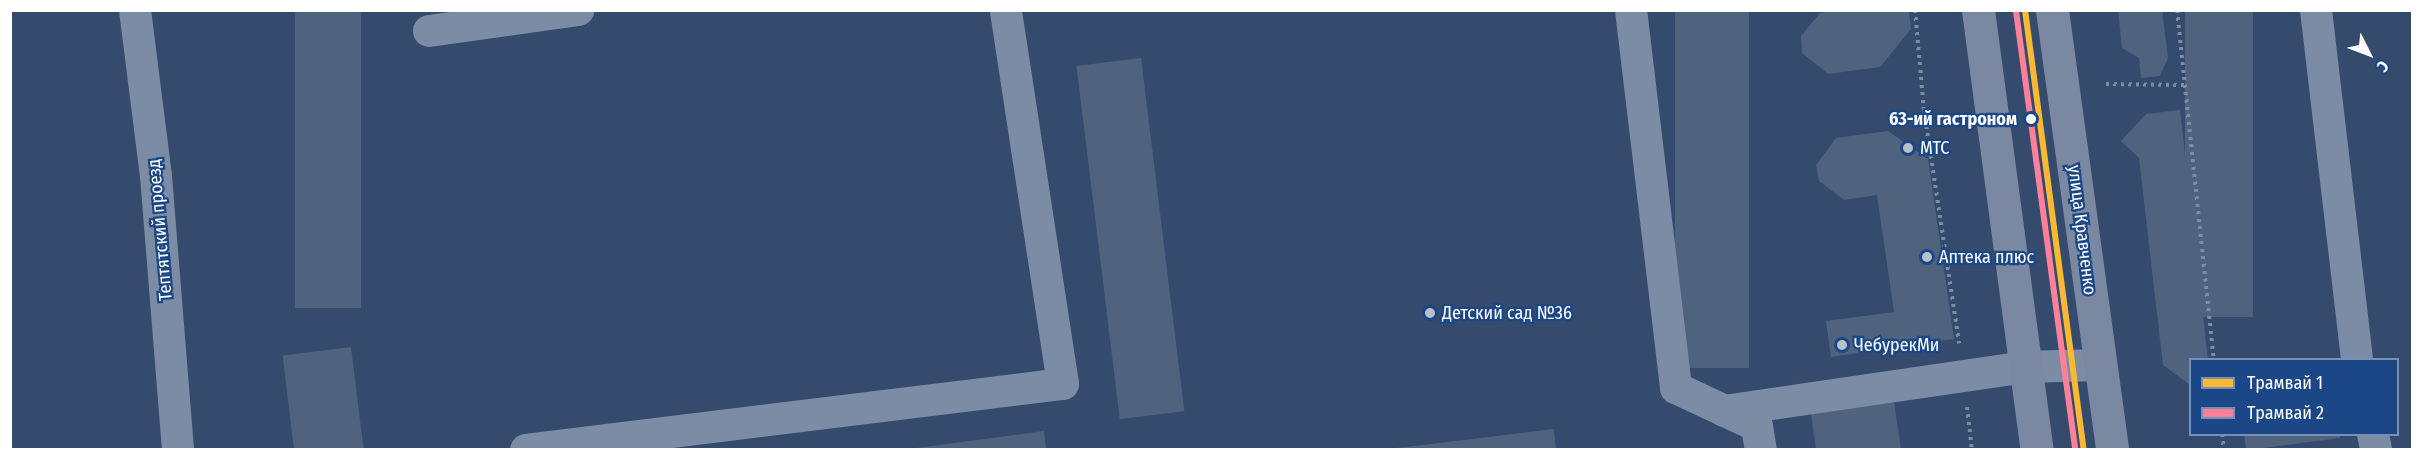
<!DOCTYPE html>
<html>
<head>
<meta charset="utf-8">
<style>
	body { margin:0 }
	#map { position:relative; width:2423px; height:460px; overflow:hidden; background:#344b6e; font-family:"Fira Sans Condensed",sans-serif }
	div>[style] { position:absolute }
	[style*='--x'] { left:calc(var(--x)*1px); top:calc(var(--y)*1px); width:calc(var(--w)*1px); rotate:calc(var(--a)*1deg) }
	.building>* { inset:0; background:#50637e; transform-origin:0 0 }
	.path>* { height:4px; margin-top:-2px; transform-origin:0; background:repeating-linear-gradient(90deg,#7b8ca4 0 3px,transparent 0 7.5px) }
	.minor>* { height:32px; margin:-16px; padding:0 16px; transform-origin:16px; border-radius:16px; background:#7b8ca4 }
	.major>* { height:33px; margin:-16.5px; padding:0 16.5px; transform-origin:16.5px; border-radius:16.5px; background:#7a89a1 }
	.tram-1>* { height:6px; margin:-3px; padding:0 3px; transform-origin:3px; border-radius:3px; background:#fab933 }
	.tram-2>* { height:6px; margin:-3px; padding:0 3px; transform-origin:3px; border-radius:3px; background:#ff8098 }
	.dots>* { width:16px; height:16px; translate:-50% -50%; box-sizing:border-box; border:3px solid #1c4786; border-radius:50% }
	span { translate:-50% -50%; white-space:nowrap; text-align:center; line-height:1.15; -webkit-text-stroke:4.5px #1c4786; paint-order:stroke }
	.stop-label { font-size:18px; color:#fff; font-weight:700 }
	.right { translate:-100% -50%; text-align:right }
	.poi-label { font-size:18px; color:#fff }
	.left { translate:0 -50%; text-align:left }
	.street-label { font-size:18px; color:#fff }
	.frame { position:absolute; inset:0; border:12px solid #fff; pointer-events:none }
	.legend { position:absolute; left:2189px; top:358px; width:210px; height:78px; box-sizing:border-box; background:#1c4786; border:2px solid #7791b6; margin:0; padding:8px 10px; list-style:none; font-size:18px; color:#fff }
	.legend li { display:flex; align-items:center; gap:12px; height:30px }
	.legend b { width:30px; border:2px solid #7791b6 }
	.north { position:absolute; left:2339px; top:24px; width:60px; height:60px; -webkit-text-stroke:4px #1c4786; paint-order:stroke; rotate:132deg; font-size:16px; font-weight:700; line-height:24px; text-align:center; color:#fff }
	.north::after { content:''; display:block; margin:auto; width:21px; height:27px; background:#fff; clip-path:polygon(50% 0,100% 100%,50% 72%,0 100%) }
</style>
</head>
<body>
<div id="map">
	<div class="building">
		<div style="left:295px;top:10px;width:66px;height:298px"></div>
		<div style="left:1675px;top:10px;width:74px;height:358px"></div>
		<div style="clip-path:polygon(1835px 10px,1909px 10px,1911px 29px,1880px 67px,1828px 74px,1802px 53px,1801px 36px,1820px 13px)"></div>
		<div style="clip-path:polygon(2118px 10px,2162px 10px,2168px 58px,2160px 76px,2141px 78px,2139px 58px,2122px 48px)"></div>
		<div style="left:2185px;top:10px;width:68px;height:307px"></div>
		<div style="left:1141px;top:58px;width:356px;height:65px;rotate:83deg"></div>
		<div style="clip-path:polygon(2180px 110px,2208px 360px,2190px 360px,2190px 385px,2163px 365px,2139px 158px,2121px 141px,2146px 114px)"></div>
		<div style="clip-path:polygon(1888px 131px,1928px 159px,1954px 339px,1831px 357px,1826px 321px,1894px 312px,1877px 195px,1844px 200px,1819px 181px,1816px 165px,1836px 138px)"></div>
		<div style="left:351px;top:347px;width:104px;height:69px;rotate:83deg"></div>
		<div style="clip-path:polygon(1894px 401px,1901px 450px,1816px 450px,1811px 413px)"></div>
		<div style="clip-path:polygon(1554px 429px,1556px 450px,1397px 450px,1397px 448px)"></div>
		<div style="clip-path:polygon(1044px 431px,1046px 450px,917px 450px,917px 448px)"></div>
		<div style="clip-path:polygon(2244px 434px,2340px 434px,2340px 438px,2246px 450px)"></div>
	</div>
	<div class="path">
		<div style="--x:1915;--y:10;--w:101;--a:84.9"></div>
		<div style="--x:1924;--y:111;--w:235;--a:81.4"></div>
		<div style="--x:2177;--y:10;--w:352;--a:84"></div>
		<div style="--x:2106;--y:84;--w:78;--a:0.7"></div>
		<div style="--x:1967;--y:407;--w:43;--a:83.4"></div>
		<div style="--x:2222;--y:434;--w:16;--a:83"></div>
	</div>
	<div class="minor">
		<div style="--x:135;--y:10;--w:167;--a:82.8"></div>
		<div style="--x:156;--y:176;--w:275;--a:85.4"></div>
		<div style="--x:1631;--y:10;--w:381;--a:83.2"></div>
		<div style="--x:1676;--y:388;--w:89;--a:25.1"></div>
		<div style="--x:1757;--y:426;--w:24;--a:81"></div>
		<div style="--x:2316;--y:10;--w:352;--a:83.3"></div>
		<div style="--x:429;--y:31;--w:151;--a:-8"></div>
		<div style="--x:1724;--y:411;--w:304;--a:-8.3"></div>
		<div style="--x:2025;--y:367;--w:75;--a:-1.5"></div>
		<div style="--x:2373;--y:434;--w:16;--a:79"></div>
		<div style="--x:526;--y:450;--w:541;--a:-7.01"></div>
		<div style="--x:1063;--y:384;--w:378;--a:-98.7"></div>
	</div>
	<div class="major">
		<div style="--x:1978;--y:10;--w:444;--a:82.4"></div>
		<div style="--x:2052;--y:10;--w:444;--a:82.2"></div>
	</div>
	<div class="tram-1">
		<div style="--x:2025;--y:10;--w:444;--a:82.4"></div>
	</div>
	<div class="tram-2">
		<div style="--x:2016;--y:11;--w:443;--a:82.3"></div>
	</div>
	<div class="dots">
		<div style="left:2031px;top:119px;background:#fff"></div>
		<div style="left:1908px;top:148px;background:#b8c0cc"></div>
		<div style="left:1927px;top:257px;background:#b8c0cc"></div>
		<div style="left:1430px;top:313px;background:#b8c0cc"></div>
		<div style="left:1842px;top:345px;background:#b8c0cc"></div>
	</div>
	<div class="stop-label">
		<span class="right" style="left:2017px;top:119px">63-ий гастроном</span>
	</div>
	<div class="poi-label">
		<span class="left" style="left:1920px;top:148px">МТС</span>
		<span class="left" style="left:1939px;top:257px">Аптека плюс</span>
		<span class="left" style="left:1442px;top:313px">Детский сад №36</span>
		<span class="left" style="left:1854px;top:345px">ЧебурекМи</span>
	</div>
	<div class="street-label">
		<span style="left:160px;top:230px;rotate:-95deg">Тептятский проезд</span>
		<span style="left:2082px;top:230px;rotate:83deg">улица Кравченко</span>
	</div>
	<div class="frame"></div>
	<ul class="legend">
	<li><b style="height:8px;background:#fab933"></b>Трамвай 1</li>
	<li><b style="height:8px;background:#ff8098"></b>Трамвай 2</li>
	</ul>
	<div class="north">С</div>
</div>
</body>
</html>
